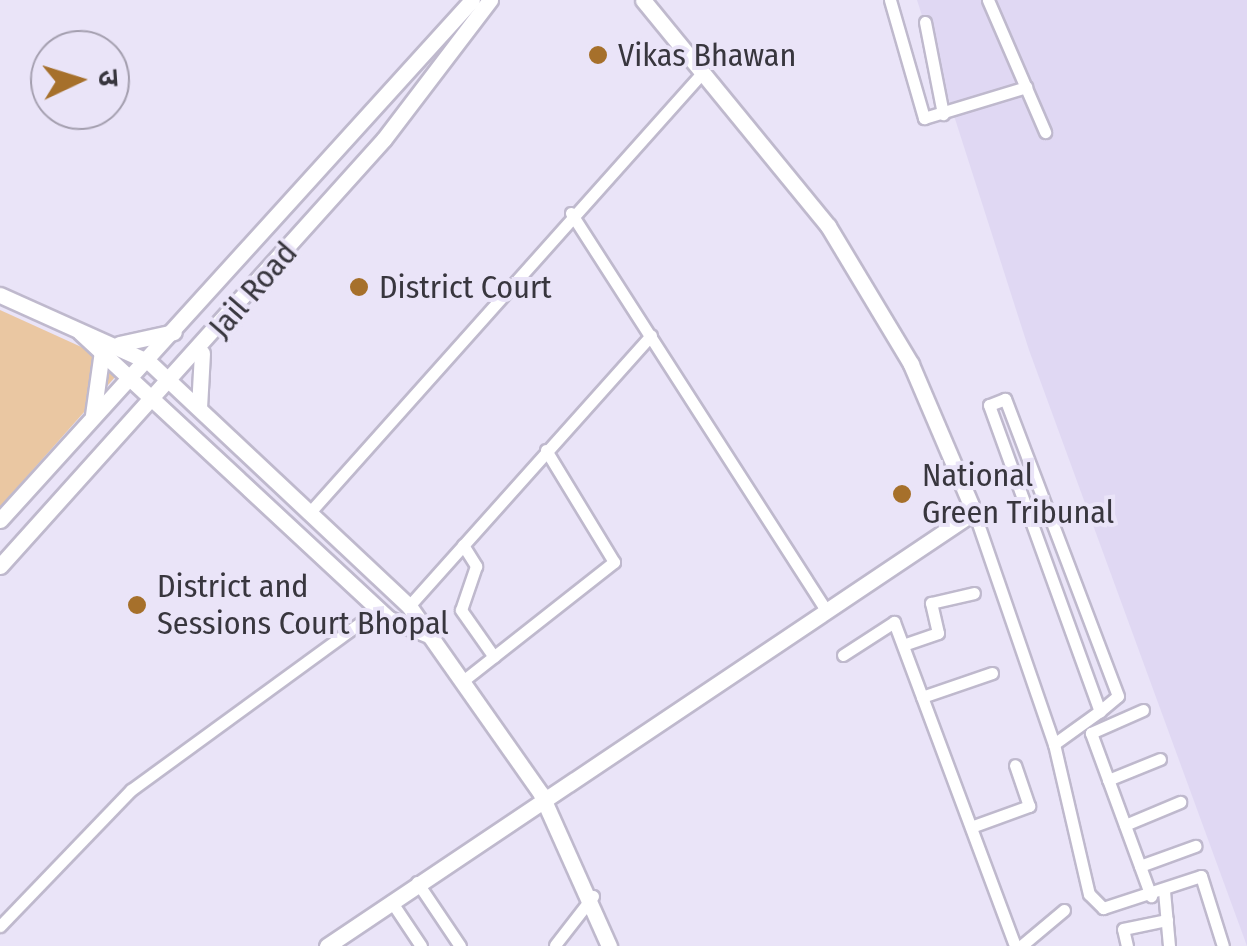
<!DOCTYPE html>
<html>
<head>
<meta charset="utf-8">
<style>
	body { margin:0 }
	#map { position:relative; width:1247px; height:946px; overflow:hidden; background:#eae4f8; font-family:"Fira Sans Condensed","Noto Sans Devanagari",sans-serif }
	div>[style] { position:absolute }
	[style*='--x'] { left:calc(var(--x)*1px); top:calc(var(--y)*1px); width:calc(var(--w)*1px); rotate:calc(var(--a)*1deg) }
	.built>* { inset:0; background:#e0d8f3 }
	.green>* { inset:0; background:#eac7a2 }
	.roads { filter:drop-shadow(2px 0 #bfb9cd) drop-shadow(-2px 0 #bfb9cd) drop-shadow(0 2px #bfb9cd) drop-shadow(0 -2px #bfb9cd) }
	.street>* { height:11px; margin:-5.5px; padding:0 5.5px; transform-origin:5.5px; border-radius:5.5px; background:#fff }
	.secondary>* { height:15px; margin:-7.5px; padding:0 7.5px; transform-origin:7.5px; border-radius:7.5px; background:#fff }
	.dots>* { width:28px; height:28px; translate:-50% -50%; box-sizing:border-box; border:5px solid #eae4f8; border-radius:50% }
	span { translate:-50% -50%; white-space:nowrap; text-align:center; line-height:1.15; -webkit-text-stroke:8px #eae4f8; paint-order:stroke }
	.poi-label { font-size:32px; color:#38363e }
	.left { translate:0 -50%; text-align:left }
	.street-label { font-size:32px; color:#38363e }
	.north { position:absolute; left:30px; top:30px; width:100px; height:100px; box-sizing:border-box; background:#eae4f8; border:2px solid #a39eae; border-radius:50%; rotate:86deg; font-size:28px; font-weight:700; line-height:40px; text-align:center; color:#38363e }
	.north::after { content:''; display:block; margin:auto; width:35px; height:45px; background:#a6702b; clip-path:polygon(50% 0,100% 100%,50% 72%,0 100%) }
</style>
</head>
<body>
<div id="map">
	<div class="built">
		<div style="clip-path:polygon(917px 0,1247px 0,1247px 946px,1029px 350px)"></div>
	</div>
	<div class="green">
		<div style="clip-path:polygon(0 310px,88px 350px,116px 376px,0 507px)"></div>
	</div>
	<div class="roads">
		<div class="street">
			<div style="--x:890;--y:0;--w:123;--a:73.9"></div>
			<div style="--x:924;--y:118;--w:107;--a:-16.9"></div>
			<div style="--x:988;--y:0;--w:144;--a:66.6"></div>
			<div style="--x:925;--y:22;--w:94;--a:78.9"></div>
			<div style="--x:571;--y:213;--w:470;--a:57.3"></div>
			<div style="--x:311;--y:511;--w:589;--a:-48.24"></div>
			<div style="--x:974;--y:512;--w:245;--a:71"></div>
			<div style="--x:1054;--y:744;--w:154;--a:76.9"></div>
			<div style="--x:1089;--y:894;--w:20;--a:45"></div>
			<div style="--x:1103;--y:908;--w:103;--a:-18.1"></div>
			<div style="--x:1201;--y:876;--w:73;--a:72.6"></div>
			<div style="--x:463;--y:545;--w:25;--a:58"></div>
			<div style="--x:476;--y:566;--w:46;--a:108.8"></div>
			<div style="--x:461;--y:610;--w:57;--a:54.9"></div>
			<div style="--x:409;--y:606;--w:363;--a:-48.2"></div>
			<div style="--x:903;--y:645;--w:37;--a:-19"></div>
			<div style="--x:938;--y:633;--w:31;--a:-103"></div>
			<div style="--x:931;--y:603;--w:44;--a:-13.1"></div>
			<div style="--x:843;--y:655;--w:61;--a:-32.9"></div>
			<div style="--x:894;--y:622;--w:346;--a:69.5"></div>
			<div style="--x:464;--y:680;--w:191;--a:-38.2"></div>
			<div style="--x:614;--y:562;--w:131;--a:-121.3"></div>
			<div style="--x:922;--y:697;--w:74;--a:-18.9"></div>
			<div style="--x:1143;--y:710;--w:57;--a:156.1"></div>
			<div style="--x:1091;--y:733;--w:174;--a:69.8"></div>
			<div style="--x:1054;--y:744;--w:57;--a:-35.7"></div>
			<div style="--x:1100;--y:711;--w:23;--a:-40"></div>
			<div style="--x:1118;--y:696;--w:318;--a:-110.8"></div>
			<div style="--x:1005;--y:399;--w:17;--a:159"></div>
			<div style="--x:989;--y:405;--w:326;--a:70.1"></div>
			<div style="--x:1108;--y:780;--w:56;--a:-22"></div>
			<div style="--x:1125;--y:825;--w:60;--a:-22.7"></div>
			<div style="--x:971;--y:827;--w:62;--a:-19.9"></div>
			<div style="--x:1029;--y:806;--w:43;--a:-108.9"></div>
			<div style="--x:1140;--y:866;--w:59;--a:-20"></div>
			<div style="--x:417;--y:882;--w:77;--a:56.1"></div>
			<div style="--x:1164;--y:891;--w:55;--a:84.8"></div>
			<div style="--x:391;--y:901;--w:54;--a:56.3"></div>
			<div style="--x:0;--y:926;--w:189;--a:-46.1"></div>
			<div style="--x:131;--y:790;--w:307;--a:-36.1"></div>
			<div style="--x:555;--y:945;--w:62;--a:-52.2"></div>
			<div style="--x:1021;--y:946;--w:56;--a:-39.9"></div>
			<div style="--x:1127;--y:946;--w:17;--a:-103"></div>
			<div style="--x:1123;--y:929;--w:45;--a:-11.6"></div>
		</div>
		<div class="secondary">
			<div style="--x:0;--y:295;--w:163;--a:24.2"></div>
			<div style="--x:149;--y:362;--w:357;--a:43.2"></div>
			<div style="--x:409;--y:606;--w:230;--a:54.9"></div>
			<div style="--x:541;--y:794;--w:167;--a:65.9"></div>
			<div style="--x:80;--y:332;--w:422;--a:42.9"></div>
			<div style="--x:389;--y:619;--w:45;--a:22"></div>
			<div style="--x:119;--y:344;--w:56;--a:-12.3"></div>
			<div style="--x:199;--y:408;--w:55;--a:-86.9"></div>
			<div style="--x:93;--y:415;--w:65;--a:-82"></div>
			<div style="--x:0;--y:520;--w:702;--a:-47.77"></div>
			<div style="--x:0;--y:566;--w:574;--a:-48.04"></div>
			<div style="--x:384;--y:139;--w:175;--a:-52.7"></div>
			<div style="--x:327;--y:946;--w:779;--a:-33.85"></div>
			<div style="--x:974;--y:512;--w:161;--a:-113.1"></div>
			<div style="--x:911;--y:364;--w:161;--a:-121"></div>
			<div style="--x:828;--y:226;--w:292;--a:-129.3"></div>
		</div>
	</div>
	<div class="dots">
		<div style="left:598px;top:55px;background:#a6702b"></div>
		<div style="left:359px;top:287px;background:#a6702b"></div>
		<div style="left:902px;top:494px;background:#a6702b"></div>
		<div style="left:137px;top:605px;background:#a6702b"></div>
	</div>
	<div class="poi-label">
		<span class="left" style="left:618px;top:55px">Vikas Bhawan</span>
		<span class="left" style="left:379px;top:287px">District Court</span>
		<span class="left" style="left:922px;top:494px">National<br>Green Tribunal</span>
		<span class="left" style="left:157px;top:605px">District and<br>Sessions Court Bhopal</span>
	</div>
	<div class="street-label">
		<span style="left:253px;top:290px;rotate:-49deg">Jail Road</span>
	</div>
	<div class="north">उ</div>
</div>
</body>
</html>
